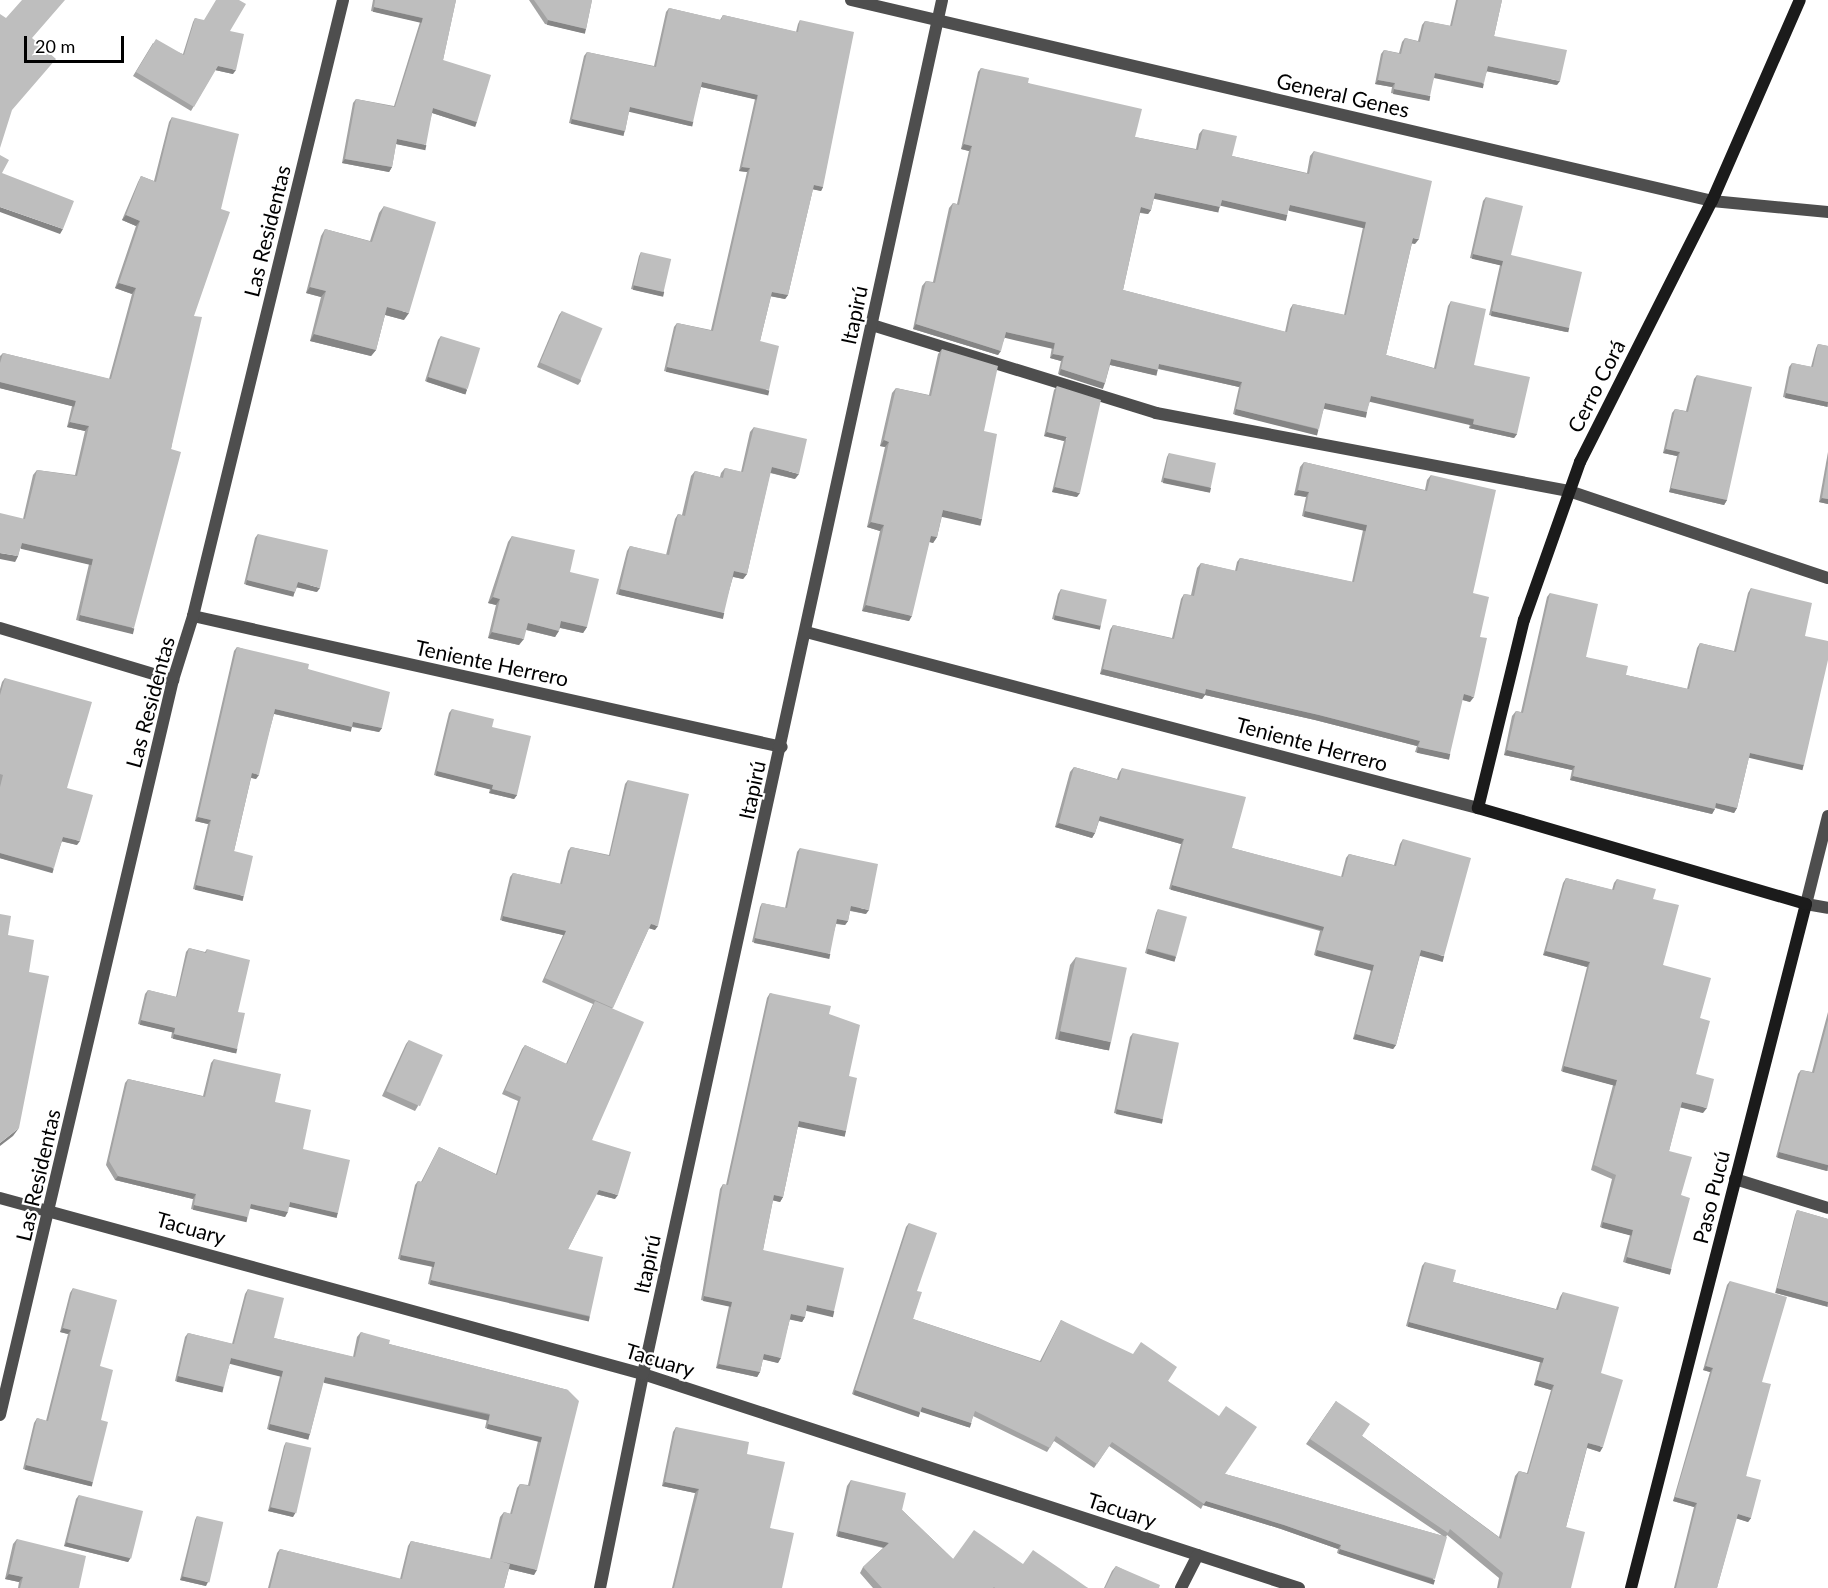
<!DOCTYPE html>
<html>
<head>
<meta charset="utf-8">
<style>
	body { margin:0 }
	#map { position:relative; width:1828px; height:1588px; overflow:hidden; background:#fff; font-family:Lato,sans-serif }
	div>[style] { position:absolute }
	[style*='--x'] { left:calc(var(--x)*1px); top:calc(var(--y)*1px); width:calc(var(--w)*1px); rotate:calc(var(--a)*1deg) }
	.street>* { height:12px; margin:-6px; padding:0 6px; transform-origin:6px; border-radius:6px; background:#4e4e4e }
	.secondary>* { height:12px; margin:-6px; padding:0 6px; transform-origin:6px; border-radius:6px; background:#1b1b1b }
	.wall>* { inset:0; background:#a3a3a3 }
	.shaded-wall>* { inset:0; background:#858585; transform-origin:0 0 }
	.building>* { inset:0; background:#bebebe; transform-origin:0 0 }
	span { translate:-50% -50%; white-space:nowrap; text-align:center; line-height:1.15; -webkit-text-stroke:4.5px #fff; paint-order:stroke }
	.street-label { font-size:21px; color:#000 }
	.scale { position:absolute; left:24px; top:36px; width:100px; height:27px; box-sizing:border-box; border:3px solid #000; border-top:0; padding-left:8px; font-size:18px; line-height:21px; white-space:nowrap; color:#000; -webkit-text-stroke:4px #fff; paint-order:stroke }
</style>
</head>
<body>
<div id="map">
	<div class="street">
		<div style="--x:851;--y:0;--w:884;--a:13.14"></div>
		<div style="--x:1712;--y:201;--w:117;--a:5.4"></div>
		<div style="--x:872;--y:325;--w:297;--a:17.2"></div>
		<div style="--x:1156;--y:413;--w:420;--a:10.7"></div>
		<div style="--x:1569;--y:491;--w:273;--a:18.6"></div>
		<div style="--x:193;--y:616;--w:603;--a:12.54"></div>
		<div style="--x:0;--y:628;--w:181;--a:16.7"></div>
		<div style="--x:806;--y:632;--w:695;--a:14.68"></div>
		<div style="--x:1828;--y:816;--w:91;--a:104"></div>
		<div style="--x:1806;--y:904;--w:22;--a:10"></div>
		<div style="--x:1735;--y:1179;--w:97;--a:17.3"></div>
		<div style="--x:0;--y:1198;--w:667;--a:15.31"></div>
		<div style="--x:643;--y:1374;--w:690;--a:18.07"></div>
		<div style="--x:0;--y:1415;--w:755;--a:-76.76"></div>
		<div style="--x:173;--y:680;--w:67;--a:-72.6"></div>
		<div style="--x:193;--y:616;--w:634;--a:-76.31"></div>
		<div style="--x:600;--y:1588;--w:218;--a:-78.6"></div>
		<div style="--x:643;--y:1374;--w:1406;--a:-77.72"></div>
		<div style="--x:1181;--y:1588;--w:37;--a:-63"></div>
	</div>
	<div class="secondary">
		<div style="--x:1631;--y:1588;--w:706;--a:-75.65"></div>
		<div style="--x:1806;--y:904;--w:342;--a:-163.7"></div>
		<div style="--x:1478;--y:808;--w:194;--a:-76.3"></div>
		<div style="--x:1524;--y:620;--w:168;--a:-70.5"></div>
		<div style="--x:1580;--y:462;--w:292;--a:-63.2"></div>
		<div style="--x:1712;--y:201;--w:219;--a:-66.4"></div>
	</div>
	<div class="wall">
		<div style="clip-path:polygon(373px 0,456px 0,443px 60px,477px 122px,474px 126px,432px 113px,423px 149px,396px 144px,392px 167px,389px 172px,342px 163px,353px 103px,356px 99px,394px 106px,420px 22px,371px 11px)"></div>
		<div style="clip-path:polygon(529px 0,592px 0,586px 29px,583px 33px,545px 24px)"></div>
		<div style="clip-path:polygon(1456px 0,1502px 0,1494px 36px,1557px 85px,1487px 71px,1481px 87px,1434px 77px,1427px 100px,1391px 93px,1392px 87px,1375px 84px,1381px 54px,1384px 50px,1399px 53px,1402px 42px,1405px 38px,1418px 41px,1422px 25px,1425px 21px,1450px 26px)"></div>
		<div style="clip-path:polygon(669px 8px,720px 20px,723px 15px,796px 32px,798px 24px,800px 20px,823px 187px,821px 191px,813px 189px,788px 295px,785px 299px,771px 296px,760px 341px,767px 394px,664px 371px,674px 327px,677px 323px,711px 330px,747px 172px,739px 171px,755px 99px,701px 87px,690px 126px,629px 111px,625px 131px,622px 135px,569px 123px,584px 56px,587px 52px,654px 66px,666px 12px)"></div>
		<div style="clip-path:polygon(195px 18px,230px 31px,233px 74px,215px 70px,191px 111px,133px 76px,153px 43px,183px 54px,193px 22px)"></div>
		<div style="clip-path:polygon(evenodd,981px 68px,1028px 83px,1135px 137px,1196px 149px,1199px 134px,1203px 129px,1232px 156px,1307px 173px,1310px 156px,1314px 151px,1415px 244px,1412px 243px,1386px 355px,1434px 368px,1448px 306px,1451px 301px,1474px 365px,1517px 434px,1514px 438px,1469px 428px,1470px 424px,1370px 401px,1364px 417px,1324px 408px,1316px 434px,1233px 414px,1239px 387px,1158px 369px,1155px 375px,1110px 365px,1105px 383px,1102px 388px,1058px 374px,1061px 361px,1050px 358px,1052px 347px,1005px 337px,998px 355px,913px 329px,922px 286px,926px 281px,933px 282px,949px 208px,953px 203px,957px 204px,969px 151px,961px 149px,978px 72px,981px 68px,1154px 198px,1217px 212px,1221px 205px,1284px 220px,1287px 215px,1288px 210px,1363px 227px,1344px 315px,1293px 304px,1290px 309px,1285px 332px,1123px 290px,1140px 213px,1148px 214px,1151px 210px,1154px 198px)"></div>
		<div style="clip-path:polygon(172px 117px,194px 316px,171px 449px,131px 633px,76px 620px,89px 564px,20px 548px,18px 556px,15px 562px,23px 519px,33px 475px,37px 470px,75px 475px,85px 431px,67px 427px,72px 406px,0 388px,0 356px,3px 353px,109px 379px,132px 294px,115px 288px,136px 226px,122px 220px,138px 182px,141px 176px,154px 181px,169px 122px)"></div>
		<div style="clip-path:polygon(1486px 197px,1511px 255px,1569px 328px,1566px 332px,1489px 315px,1500px 265px,1470px 258px,1483px 201px)"></div>
		<div style="clip-path:polygon(384px 206px,404px 320px,385px 315px,376px 350px,371px 356px,310px 341px,321px 297px,306px 293px,321px 236px,325px 229px,370px 241px,379px 213px)"></div>
		<div style="clip-path:polygon(641px 252px,664px 292px,661px 296px,631px 289px,639px 256px)"></div>
		<div style="clip-path:polygon(562px 311px,581px 381px,578px 385px,537px 367px,559px 315px)"></div>
		<div style="clip-path:polygon(441px 336px,467px 390px,464px 394px,425px 381px,438px 340px)"></div>
		<div style="clip-path:polygon(1818px 344px,1828px 346px,1828px 407px,1783px 397px,1789px 367px,1792px 363px,1811px 367px,1816px 348px)"></div>
		<div style="clip-path:polygon(942px 349px,984px 431px,978px 525px,942px 516px,937px 537px,933px 543px,929px 542px,909px 621px,862px 611px,880px 531px,867px 527px,885px 447px,880px 446px,892px 393px,896px 388px,929px 395px,938px 354px)"></div>
		<div style="clip-path:polygon(1697px 375px,1727px 500px,1724px 505px,1669px 492px,1677px 456px,1663px 453px,1672px 413px,1675px 409px,1686px 411px,1694px 379px)"></div>
		<div style="clip-path:polygon(1057px 386px,1077px 497px,1052px 492px,1064px 441px,1044px 436px,1054px 390px)"></div>
		<div style="clip-path:polygon(754px 427px,795px 479px,770px 473px,747px 574px,743px 579px,733px 577px,721px 618px,616px 594px,627px 551px,630px 546px,666px 555px,675px 519px,678px 514px,682px 515px,691px 476px,695px 471px,720px 477px,721px 473px,725px 468px,741px 472px,750px 432px)"></div>
		<div style="clip-path:polygon(1828px 452px,1828px 504px,1819px 502px)"></div>
		<div style="clip-path:polygon(1169px 453px,1211px 488px,1208px 492px,1161px 482px,1167px 457px)"></div>
		<div style="clip-path:polygon(1304px 462px,1425px 490px,1427px 480px,1431px 475px,1473px 593px,1480px 637px,1470px 702px,1462px 700px,1447px 759px,1415px 752px,1417px 746px,1315px 720px,1205px 695px,1202px 699px,1100px 674px,1110px 630px,1113px 625px,1172px 638px,1181px 599px,1184px 594px,1191px 595px,1197px 568px,1201px 563px,1235px 571px,1237px 562px,1240px 558px,1352px 582px,1363px 530px,1302px 516px,1306px 497px,1294px 495px,1300px 467px)"></div>
		<div style="clip-path:polygon(258px 534px,317px 592px,297px 587px,295px 592px,293px 596px,244px 584px,255px 538px)"></div>
		<div style="clip-path:polygon(512px 536px,570px 572px,587px 627px,583px 633px,560px 628px,555px 637px,526px 630px,519px 645px,488px 638px,496px 605px,488px 603px,508px 542px)"></div>
		<div style="clip-path:polygon(1751px 588px,1805px 636px,1804px 765px,1801px 769px,1749px 757px,1737px 808px,1734px 813px,1715px 808px,1712px 814px,1570px 780px,1572px 770px,1504px 755px,1512px 716px,1516px 711px,1521px 712px,1547px 597px,1550px 593px,1586px 657px,1626px 675px,1687px 689px,1697px 648px,1700px 643px,1734px 651px,1748px 593px)"></div>
		<div style="clip-path:polygon(1061px 589px,1099px 629px,1052px 619px,1058px 594px)"></div>
		<div style="clip-path:polygon(237px 647px,308px 669px,382px 728px,379px 732px,352px 727px,349px 731px,274px 714px,256px 779px,251px 778px,234px 851px,241px 900px,193px 889px,208px 824px,195px 821px,234px 651px)"></div>
		<div style="clip-path:polygon(5px 678px,67px 788px,77px 845px,62px 841px,51px 872px,0 858px,0 689px,2px 682px)"></div>
		<div style="clip-path:polygon(452px 709px,492px 727px,517px 795px,514px 799px,489px 793px,490px 789px,434px 775px,449px 713px)"></div>
		<div style="clip-path:polygon(1074px 767px,1117px 779px,1119px 773px,1122px 768px,1232px 848px,1341px 877px,1346px 858px,1349px 854px,1394px 865px,1400px 844px,1403px 839px,1441px 961px,1420px 955px,1396px 1045px,1393px 1049px,1353px 1039px,1371px 970px,1314px 955px,1320px 931px,1169px 889px,1181px 844px,1099px 821px,1095px 833px,1092px 838px,1055px 827px,1070px 772px)"></div>
		<div style="clip-path:polygon(628px 780px,655px 930px,649px 928px,612px 1009px,592px 1140px,615px 1199px,596px 1194px,568px 1249px,590px 1316px,587px 1320px,428px 1284px,432px 1266px,398px 1259px,415px 1185px,418px 1181px,421px 1182px,439px 1147px,496px 1174px,518px 1101px,502px 1094px,522px 1049px,525px 1045px,566px 1064px,593px 1004px,542px 982px,563px 935px,500px 920px,510px 877px,513px 873px,560px 884px,568px 851px,571px 847px,609px 855px,625px 784px)"></div>
		<div style="clip-path:polygon(800px 848px,866px 914px,850px 911px,848px 921px,845px 925px,836px 924px,827px 958px,752px 942px,760px 907px,762px 903px,785px 908px,797px 852px)"></div>
		<div style="clip-path:polygon(1566px 878px,1612px 890px,1614px 883px,1617px 879px,1653px 899px,1663px 965px,1700px 1018px,1696px 1074px,1703px 1113px,1680px 1107px,1669px 1151px,1681px 1195px,1671px 1269px,1668px 1274px,1623px 1262px,1630px 1235px,1600px 1227px,1612px 1179px,1591px 1170px,1613px 1085px,1561px 1071px,1587px 967px,1543px 955px,1563px 883px)"></div>
		<div style="clip-path:polygon(1158px 909px,1176px 957px,1173px 961px,1145px 953px,1156px 913px)"></div>
		<div style="clip-path:polygon(189px 948px,205px 952px,207px 949px,238px 1012px,234px 1053px,171px 1038px,172px 1032px,138px 1024px,145px 994px,148px 990px,176px 997px,186px 952px)"></div>
		<div style="clip-path:polygon(1076px 957px,1106px 1050px,1055px 1039px,1070px 965px)"></div>
		<div style="clip-path:polygon(770px 993px,829px 1014px,849px 1076px,846px 1131px,843px 1136px,798px 1126px,783px 1197px,780px 1202px,773px 1200px,763px 1250px,834px 1311px,831px 1316px,806px 1310px,805px 1317px,802px 1322px,790px 1319px,778px 1363px,763px 1359px,760px 1372px,757px 1377px,716px 1368px,729px 1306px,701px 1300px,720px 1189px,723px 1184px,726px 1185px,767px 998px)"></div>
		<div style="clip-path:polygon(1828px 1012px,1828px 1171px,1776px 1157px,1798px 1074px,1801px 1070px,1812px 1072px)"></div>
		<div style="clip-path:polygon(1133px 1033px,1160px 1123px,1114px 1113px,1130px 1037px)"></div>
		<div style="clip-path:polygon(409px 1040px,418px 1106px,415px 1111px,382px 1096px,406px 1044px)"></div>
		<div style="clip-path:polygon(214px 1059px,275px 1102px,303px 1149px,338px 1213px,335px 1217px,289px 1206px,285px 1217px,250px 1208px,245px 1221px,191px 1209px,193px 1199px,115px 1180px,106px 1165px,125px 1083px,128px 1079px,203px 1096px,211px 1063px)"></div>
		<div style="clip-path:polygon(1797px 1210px,1828px 1219px,1828px 1307px,1775px 1293px,1795px 1215px)"></div>
		<div style="clip-path:polygon(909px 1223px,917px 1291px,913px 1319px,1040px 1361px,1061px 1320px,1168px 1381px,1225px 1474px,1443px 1536px,1306px 1444px,1336px 1401px,1362px 1436px,1499px 1537px,1515px 1476px,1519px 1471px,1527px 1473px,1551px 1390px,1534px 1385px,1540px 1362px,1406px 1326px,1422px 1266px,1425px 1262px,1453px 1282px,1556px 1309px,1560px 1297px,1563px 1292px,1601px 1373px,1600px 1452px,1587px 1448px,1566px 1527px,1571px 1588px,1497px 1588px,1499px 1578px,1447px 1535px,1446px 1537px,1432px 1583px,1337px 1553px,1338px 1549px,1281px 1529px,1203px 1505px,1201px 1509px,1109px 1446px,1094px 1468px,1054px 1441px,1047px 1452px,973px 1416px,971px 1423px,968px 1427px,920px 1411px,917px 1416px,852px 1394px,906px 1227px)"></div>
		<div style="clip-path:polygon(1730px 1281px,1762px 1382px,1746px 1476px,1751px 1518px,1748px 1522px,1736px 1518px,1717px 1588px,1674px 1588px,1694px 1507px,1673px 1501px,1710px 1372px,1703px 1370px,1727px 1285px)"></div>
		<div style="clip-path:polygon(73px 1288px,100px 1366px,101px 1420px,90px 1486px,23px 1469px,34px 1423px,37px 1418px,46px 1421px,68px 1334px,60px 1332px,70px 1293px)"></div>
		<div style="clip-path:polygon(248px 1289px,274px 1338px,353px 1357px,357px 1337px,361px 1332px,389px 1344px,568px 1390px,534px 1575px,509px 1569px,504px 1588px,268px 1588px,277px 1553px,280px 1549px,400px 1579px,408px 1546px,411px 1541px,490px 1559px,500px 1517px,504px 1512px,510px 1514px,517px 1488px,520px 1484px,528px 1485px,538px 1441px,485px 1428px,487px 1419px,323px 1382px,310px 1434px,307px 1439px,267px 1429px,280px 1376px,230px 1363px,221px 1392px,175px 1381px,185px 1337px,188px 1333px,232px 1344px,245px 1294px)"></div>
		<div style="clip-path:polygon(676px 1427px,747px 1454px,770px 1528px,782px 1588px,672px 1588px,695px 1493px,662px 1486px,673px 1432px)"></div>
		<div style="clip-path:polygon(286px 1442px,293px 1517px,268px 1511px,284px 1446px)"></div>
		<div style="clip-path:polygon(851px 1480px,902px 1510px,953px 1559px,1023px 1564px,1088px 1588px,873px 1588px,860px 1573px,863px 1567px,883px 1548px,836px 1536px,847px 1486px)"></div>
		<div style="clip-path:polygon(79px 1495px,131px 1557px,128px 1562px,64px 1546px,76px 1499px)"></div>
		<div style="clip-path:polygon(197px 1516px,206px 1586px,180px 1580px,195px 1520px)"></div>
		<div style="clip-path:polygon(17px 1539px,79px 1588px,18px 1588px,19px 1582px,5px 1579px,13px 1544px)"></div>
		<div style="clip-path:polygon(1116px 1566px,1159px 1588px,1104px 1588px,1112px 1571px)"></div>
	</div>
	<div class="shaded-wall">
		<div style="left:374px;top:7px;width:50px;height:5px;rotate:13deg"></div>
		<div style="left:548px;top:20px;width:39px;height:5px;rotate:13deg"></div>
		<div style="clip-path:polygon(218px 66px,236px 70px,233px 74px,215px 70px)"></div>
		<div style="clip-path:polygon(1488px 66px,1560px 81px,1557px 85px,1485px 71px)"></div>
		<div style="left:1435px;top:73px;width:50px;height:5px;rotate:12deg"></div>
		<div style="clip-path:polygon(1378px 80px,1395px 83px,1392px 87px,1375px 84px)"></div>
		<div style="left:702px;top:82px;width:57px;height:5px;rotate:13deg"></div>
		<div style="left:1394px;top:89px;width:37px;height:5px;rotate:11deg"></div>
		<div style="left:630px;top:107px;width:65px;height:5px;rotate:13deg"></div>
		<div style="left:433px;top:108px;width:46px;height:5px;rotate:18deg"></div>
		<div style="left:572px;top:119px;width:54px;height:5px;rotate:13deg"></div>
		<div style="left:397px;top:139px;width:30px;height:5px;rotate:12deg"></div>
		<div style="clip-path:polygon(964px 144px,972px 146px,969px 151px,961px 149px)"></div>
		<div style="clip-path:polygon(345px 159px,392px 167px,389px 172px,342px 163px)"></div>
		<div style="clip-path:polygon(742px 167px,750px 168px,747px 172px,739px 171px)"></div>
		<div style="clip-path:polygon(814px 185px,823px 187px,821px 191px,811px 189px)"></div>
		<div style="left:1155px;top:193px;width:66px;height:6px;rotate:12deg"></div>
		<div style="left:1222px;top:200px;width:67px;height:6px;rotate:13deg"></div>
		<div style="left:1290px;top:205px;width:78px;height:6px;rotate:13deg"></div>
		<div style="clip-path:polygon(0 207px,63px 229px,60px 234px,0 212px)"></div>
		<div style="clip-path:polygon(1141px 207px,1151px 210px,1148px 214px,1138px 212px)"></div>
		<div style="clip-path:polygon(126px 215px,140px 221px,136px 226px,122px 220px)"></div>
		<div style="clip-path:polygon(1413px 238px,1419px 239px,1415px 244px,1409px 243px)"></div>
		<div style="left:1473px;top:254px;width:31px;height:5px;rotate:13deg"></div>
		<div style="clip-path:polygon(119px 283px,136px 288px,132px 294px,115px 288px)"></div>
		<div style="left:634px;top:285px;width:31px;height:5px;rotate:13deg"></div>
		<div style="clip-path:polygon(310px 287px,326px 291px,321px 297px,306px 293px)"></div>
		<div style="clip-path:polygon(772px 292px,788px 295px,785px 299px,769px 296px)"></div>
		<div style="clip-path:polygon(387px 307px,409px 313px,404px 320px,382px 314px)"></div>
		<div style="left:1492px;top:311px;width:79px;height:5px;rotate:12deg"></div>
		<div style="clip-path:polygon(916px 324px,1001px 351px,998px 355px,913px 329px)"></div>
		<div style="left:1006px;top:332px;width:50px;height:6px;rotate:13deg"></div>
		<div style="clip-path:polygon(314px 334px,376px 350px,371px 356px,310px 341px)"></div>
		<div style="clip-path:polygon(1053px 354px,1064px 356px,1061px 361px,1050px 358px)"></div>
		<div style="left:1111px;top:359px;width:48px;height:6px;rotate:13deg"></div>
		<div style="clip-path:polygon(1159px 364px,1242px 382px,1239px 387px,1156px 368px)"></div>
		<div style="left:667px;top:367px;width:105px;height:5px;rotate:13deg"></div>
		<div style="left:1061px;top:369px;width:46px;height:6px;rotate:18deg"></div>
		<div style="left:428px;top:377px;width:41px;height:5px;rotate:18deg"></div>
		<div style="left:0;top:382px;width:78px;height:6px;rotate:14deg"></div>
		<div style="left:1786px;top:393px;width:43px;height:5px;rotate:12deg"></div>
		<div style="left:1371px;top:396px;width:106px;height:6px;rotate:13deg"></div>
		<div style="left:1325px;top:403px;width:43px;height:6px;rotate:12deg"></div>
		<div style="left:1236px;top:409px;width:85px;height:6px;rotate:14deg"></div>
		<div style="clip-path:polygon(70px 422px,89px 426px,85px 431px,67px 427px)"></div>
		<div style="clip-path:polygon(1473px 424px,1517px 434px,1514px 438px,1469px 428px)"></div>
		<div style="clip-path:polygon(1047px 432px,1067px 437px,1064px 441px,1044px 436px)"></div>
		<div style="clip-path:polygon(884px 440px,889px 442px,885px 447px,880px 446px)"></div>
		<div style="clip-path:polygon(1666px 449px,1680px 452px,1677px 456px,1663px 453px)"></div>
		<div style="clip-path:polygon(772px 467px,799px 474px,795px 479px,768px 472px)"></div>
		<div style="left:1164px;top:478px;width:48px;height:5px;rotate:12deg"></div>
		<div style="clip-path:polygon(1055px 487px,1080px 493px,1077px 497px,1052px 492px)"></div>
		<div style="clip-path:polygon(1671px 488px,1727px 500px,1724px 505px,1669px 492px)"></div>
		<div style="clip-path:polygon(1298px 490px,1309px 492px,1306px 497px,1294px 495px)"></div>
		<div style="clip-path:polygon(1822px 498px,1828px 499px,1828px 504px,1819px 502px)"></div>
		<div style="left:943px;top:510px;width:40px;height:7px;rotate:13deg"></div>
		<div style="left:1305px;top:511px;width:64px;height:6px;rotate:13deg"></div>
		<div style="clip-path:polygon(871px 522px,884px 525px,880px 531px,867px 527px)"></div>
		<div style="clip-path:polygon(931px 536px,937px 537px,933px 543px,927px 541px)"></div>
		<div style="left:22px;top:543px;width:73px;height:6px;rotate:13deg"></div>
		<div style="clip-path:polygon(0 553px,18px 556px,15px 562px,0 559px)"></div>
		<div style="clip-path:polygon(734px 571px,747px 574px,743px 579px,730px 576px)"></div>
		<div style="left:247px;top:580px;width:49px;height:5px;rotate:14deg"></div>
		<div style="clip-path:polygon(298px 582px,320px 588px,317px 592px,295px 587px)"></div>
		<div style="left:620px;top:589px;width:107px;height:6px;rotate:13deg"></div>
		<div style="clip-path:polygon(493px 597px,500px 599px,496px 605px,488px 603px)"></div>
		<div style="clip-path:polygon(866px 605px,912px 616px,909px 621px,862px 611px)"></div>
		<div style="left:80px;top:615px;width:56px;height:6px;rotate:14deg"></div>
		<div style="left:1055px;top:615px;width:47px;height:5px;rotate:12deg"></div>
		<div style="clip-path:polygon(561px 621px,587px 627px,583px 633px,557px 627px)"></div>
		<div style="clip-path:polygon(528px 623px,559px 631px,555px 637px,523px 629px)"></div>
		<div style="clip-path:polygon(492px 632px,524px 639px,519px 645px,488px 638px)"></div>
		<div style="clip-path:polygon(1103px 669px,1206px 689px,1319px 715px,1420px 741px,1417px 746px,1315px 720px,1205px 695px,1202px 699px,1100px 674px)"></div>
		<div style="clip-path:polygon(1464px 694px,1474px 697px,1470px 702px,1460px 699px)"></div>
		<div style="left:275px;top:709px;width:79px;height:5px;rotate:13deg"></div>
		<div style="clip-path:polygon(353px 722px,382px 728px,379px 732px,351px 726px)"></div>
		<div style="left:1418px;top:747px;width:33px;height:6px;rotate:12deg"></div>
		<div style="clip-path:polygon(1507px 750px,1575px 766px,1572px 770px,1504px 755px)"></div>
		<div style="left:1750px;top:753px;width:55px;height:5px;rotate:13deg"></div>
		<div style="left:437px;top:771px;width:58px;height:5px;rotate:14deg"></div>
		<div style="clip-path:polygon(252px 773px,259px 775px,256px 779px,249px 777px)"></div>
		<div style="clip-path:polygon(1573px 776px,1715px 809px,1712px 814px,1570px 780px)"></div>
		<div style="clip-path:polygon(492px 789px,517px 795px,514px 799px,489px 793px)"></div>
		<div style="clip-path:polygon(1716px 803px,1737px 808px,1734px 813px,1713px 807px)"></div>
		<div style="clip-path:polygon(1100px 816px,1184px 839px,1181px 844px,1097px 820px)"></div>
		<div style="clip-path:polygon(198px 817px,211px 820px,208px 824px,195px 821px)"></div>
		<div style="clip-path:polygon(1059px 823px,1095px 833px,1092px 838px,1055px 827px)"></div>
		<div style="clip-path:polygon(63px 837px,80px 841px,77px 845px,60px 841px)"></div>
		<div style="left:0;top:853px;width:56px;height:5px;rotate:16deg"></div>
		<div style="left:196px;top:885px;width:49px;height:5px;rotate:13deg"></div>
		<div style="left:1172px;top:885px;width:158px;height:5px;rotate:15deg"></div>
		<div style="clip-path:polygon(851px 906px,869px 910px,866px 914px,848px 910px)"></div>
		<div style="left:503px;top:916px;width:65px;height:5px;rotate:13deg"></div>
		<div style="clip-path:polygon(837px 919px,848px 921px,845px 925px,834px 923px)"></div>
		<div style="clip-path:polygon(651px 924px,658px 926px,655px 930px,648px 928px)"></div>
		<div style="left:755px;top:938px;width:77px;height:5px;rotate:12deg"></div>
		<div style="left:1148px;top:949px;width:29px;height:5px;rotate:16deg"></div>
		<div style="left:1317px;top:950px;width:59px;height:6px;rotate:15deg"></div>
		<div style="left:1421px;top:950px;width:24px;height:6px;rotate:15deg"></div>
		<div style="clip-path:polygon(1546px 951px,1590px 962px,1587px 967px,1543px 955px)"></div>
		<div style="left:141px;top:1020px;width:35px;height:5px;rotate:13deg"></div>
		<div style="left:1060px;top:1031px;width:52px;height:9px;rotate:12deg"></div>
		<div style="left:174px;top:1034px;width:65px;height:5px;rotate:13deg"></div>
		<div style="clip-path:polygon(1356px 1034px,1396px 1045px,1393px 1049px,1353px 1039px)"></div>
		<div style="left:1564px;top:1066px;width:55px;height:6px;rotate:15deg"></div>
		<div style="clip-path:polygon(1682px 1102px,1707px 1108px,1703px 1113px,1679px 1107px)"></div>
		<div style="left:1117px;top:1109px;width:47px;height:5px;rotate:12deg"></div>
		<div style="left:799px;top:1121px;width:48px;height:6px;rotate:12deg"></div>
		<div style="clip-path:polygon(19px 1128px,13px 1136px,0 1146px,0 1143px)"></div>
		<div style="left:1779px;top:1152px;width:51px;height:6px;rotate:15deg"></div>
		<div style="clip-path:polygon(118px 1176px,196px 1194px,193px 1199px,115px 1180px)"></div>
		<div style="clip-path:polygon(599px 1190px,618px 1195px,615px 1199px,596px 1194px)"></div>
		<div style="clip-path:polygon(774px 1195px,783px 1197px,780px 1202px,771px 1200px)"></div>
		<div style="left:290px;top:1202px;width:49px;height:5px;rotate:13deg"></div>
		<div style="clip-path:polygon(251px 1204px,288px 1212px,285px 1217px,248px 1208px)"></div>
		<div style="left:194px;top:1205px;width:55px;height:5px;rotate:13deg"></div>
		<div style="left:1603px;top:1222px;width:31px;height:6px;rotate:15deg"></div>
		<div style="left:401px;top:1255px;width:35px;height:5px;rotate:12deg"></div>
		<div style="left:1627px;top:1257px;width:46px;height:6px;rotate:15deg"></div>
		<div style="left:431px;top:1280px;width:163px;height:5px;rotate:13deg"></div>
		<div style="left:1777px;top:1288px;width:53px;height:5px;rotate:15deg"></div>
		<div style="left:704px;top:1296px;width:29px;height:5px;rotate:12deg"></div>
		<div style="left:807px;top:1305px;width:28px;height:6px;rotate:13deg"></div>
		<div style="clip-path:polygon(791px 1314px,805px 1317px,802px 1322px,787px 1319px)"></div>
		<div style="left:1409px;top:1322px;width:140px;height:5px;rotate:15deg"></div>
		<div style="clip-path:polygon(63px 1328px,71px 1330px,68px 1334px,60px 1332px)"></div>
		<div style="clip-path:polygon(764px 1354px,781px 1358px,778px 1363px,761px 1359px)"></div>
		<div style="left:231px;top:1358px;width:54px;height:6px;rotate:14deg"></div>
		<div style="clip-path:polygon(719px 1364px,760px 1372px,757px 1377px,716px 1368px)"></div>
		<div style="clip-path:polygon(1706px 1366px,1713px 1368px,1710px 1372px,1703px 1370px)"></div>
		<div style="left:178px;top:1376px;width:47px;height:6px;rotate:13deg"></div>
		<div style="left:325px;top:1377px;width:169px;height:6px;rotate:13deg"></div>
		<div style="clip-path:polygon(1537px 1380px,1554px 1385px,1551px 1390px,1534px 1385px)"></div>
		<div style="left:855px;top:1390px;width:69px;height:5px;rotate:19deg"></div>
		<div style="left:922px;top:1407px;width:52px;height:5px;rotate:18deg"></div>
		<div style="left:270px;top:1424px;width:41px;height:6px;rotate:14deg"></div>
		<div style="left:488px;top:1424px;width:56px;height:5px;rotate:14deg"></div>
		<div style="clip-path:polygon(1588px 1443px,1603px 1447px,1600px 1452px,1585px 1447px)"></div>
		<div style="left:26px;top:1465px;width:69px;height:5px;rotate:14deg"></div>
		<div style="clip-path:polygon(665px 1482px,699px 1489px,695px 1493px,662px 1486px)"></div>
		<div style="clip-path:polygon(1675px 1497px,1697px 1503px,1694px 1507px,1673px 1501px)"></div>
		<div style="clip-path:polygon(1206px 1501px,1284px 1525px,1341px 1545px,1338px 1549px,1281px 1529px,1203px 1505px)"></div>
		<div style="clip-path:polygon(271px 1507px,296px 1512px,293px 1517px,268px 1511px)"></div>
		<div style="clip-path:polygon(1738px 1514px,1751px 1518px,1748px 1522px,1735px 1518px)"></div>
		<div style="left:839px;top:1531px;width:51px;height:6px;rotate:13deg"></div>
		<div style="clip-path:polygon(67px 1542px,131px 1557px,128px 1562px,64px 1546px)"></div>
		<div style="left:1340px;top:1549px;width:100px;height:5px;rotate:18deg"></div>
		<div style="clip-path:polygon(500px 1561px,537px 1570px,534px 1575px,496px 1566px)"></div>
		<div style="clip-path:polygon(9px 1574px,23px 1577px,19px 1582px,5px 1579px)"></div>
		<div style="clip-path:polygon(183px 1576px,208px 1582px,206px 1586px,180px 1580px)"></div>
	</div>
	<div class="building">
		<div style="clip-path:polygon(22px 0,65px 0,32px 38px,56px 59px,12px 110px,0 148px,0 14px,6px 18px)"></div>
		<div style="clip-path:polygon(216px 0,239px 0,246px 4px,230px 31px,244px 34px,236px 70px,218px 66px,194px 107px,136px 72px,156px 39px,184px 55px,195px 18px,204px 20px)"></div>
		<div style="clip-path:polygon(375px 0,456px 0,443px 60px,491px 75px,477px 122px,433px 108px,426px 145px,397px 139px,392px 167px,345px 159px,356px 99px,395px 107px,423px 18px,374px 7px)"></div>
		<div style="clip-path:polygon(534px 0,592px 0,586px 29px,548px 20px)"></div>
		<div style="clip-path:polygon(1458px 0,1502px 0,1494px 36px,1567px 50px,1560px 81px,1488px 66px,1484px 83px,1435px 73px,1430px 96px,1394px 89px,1395px 83px,1378px 80px,1384px 50px,1401px 54px,1405px 38px,1420px 42px,1425px 21px,1452px 26px)"></div>
		<div style="clip-path:polygon(669px 8px,721px 20px,723px 15px,798px 32px,800px 20px,854px 32px,823px 187px,814px 185px,788px 295px,772px 292px,760px 341px,779px 346px,769px 390px,667px 367px,677px 323px,713px 331px,750px 168px,742px 167px,758px 95px,702px 82px,693px 122px,630px 107px,625px 131px,572px 119px,587px 52px,656px 67px)"></div>
		<div style="clip-path:polygon(evenodd,981px 68px,1029px 78px,1028px 83px,1142px 109px,1135px 137px,1198px 150px,1203px 129px,1237px 136px,1232px 156px,1309px 174px,1314px 151px,1432px 181px,1419px 239px,1413px 238px,1386px 355px,1436px 369px,1451px 301px,1486px 309px,1474px 365px,1530px 377px,1517px 434px,1473px 424px,1474px 419px,1371px 396px,1367px 412px,1325px 403px,1319px 429px,1236px 409px,1242px 382px,1159px 364px,1158px 370px,1111px 359px,1105px 383px,1061px 369px,1064px 356px,1053px 354px,1055px 343px,1006px 332px,1001px 351px,916px 324px,926px 281px,935px 283px,953px 203px,959px 205px,972px 146px,964px 144px,981px 68px,1155px 193px,1220px 207px,1222px 200px,1287px 215px,1290px 205px,1366px 222px,1346px 315px,1293px 304px,1287px 332px,1123px 290px,1141px 207px,1151px 210px,1155px 193px)"></div>
		<div style="clip-path:polygon(172px 117px,239px 134px,221px 209px,230px 212px,194px 316px,202px 317px,171px 449px,181px 452px,134px 628px,80px 615px,93px 559px,22px 543px,18px 556px,0 553px,0 513px,25px 519px,37px 470px,77px 476px,89px 426px,70px 422px,76px 401px,0 382px,0 363px,3px 353px,111px 379px,136px 288px,119px 283px,140px 221px,126px 215px,141px 176px,156px 182px)"></div>
		<div style="clip-path:polygon(0 155px,9px 160px,2px 173px,74px 201px,63px 229px,0 207px)"></div>
		<div style="clip-path:polygon(1486px 197px,1523px 206px,1511px 255px,1582px 272px,1569px 328px,1492px 311px,1503px 261px,1473px 254px)"></div>
		<div style="clip-path:polygon(384px 206px,436px 222px,409px 313px,387px 307px,376px 350px,314px 334px,326px 291px,310px 287px,325px 229px,372px 242px)"></div>
		<div style="left:641px;top:252px;width:31px;height:34px;rotate:13deg"></div>
		<div style="left:562px;top:311px;width:44px;height:56px;rotate:23deg"></div>
		<div style="left:441px;top:336px;width:41px;height:43px;rotate:17deg"></div>
		<div style="clip-path:polygon(1818px 344px,1828px 346px,1828px 402px,1786px 393px,1792px 363px,1813px 367px)"></div>
		<div style="clip-path:polygon(942px 349px,998px 366px,984px 431px,997px 434px,982px 519px,943px 510px,937px 537px,931px 536px,912px 616px,866px 605px,884px 525px,871px 522px,889px 442px,884px 440px,896px 388px,931px 396px)"></div>
		<div style="clip-path:polygon(1697px 375px,1752px 387px,1727px 500px,1671px 488px,1680px 452px,1666px 449px,1675px 409px,1688px 412px)"></div>
		<div style="clip-path:polygon(1057px 386px,1101px 400px,1080px 493px,1055px 487px,1067px 437px,1047px 432px)"></div>
		<div style="clip-path:polygon(754px 427px,807px 439px,799px 474px,772px 467px,747px 574px,734px 571px,724px 613px,620px 589px,630px 546px,669px 555px,678px 514px,685px 516px,695px 471px,723px 478px,725px 468px,743px 472px)"></div>
		<div style="left:1169px;top:453px;width:48px;height:25px;rotate:12deg"></div>
		<div style="clip-path:polygon(1304px 462px,1427px 491px,1431px 475px,1496px 490px,1473px 593px,1489px 597px,1480px 637px,1487px 638px,1474px 697px,1464px 694px,1450px 754px,1418px 747px,1420px 741px,1319px 715px,1206px 689px,1205px 694px,1103px 669px,1113px 625px,1174px 639px,1184px 594px,1194px 596px,1201px 563px,1237px 571px,1240px 558px,1354px 582px,1367px 525px,1305px 511px,1309px 492px,1298px 490px)"></div>
		<div style="clip-path:polygon(1828px 463px,1828px 499px,1822px 498px)"></div>
		<div style="clip-path:polygon(258px 534px,328px 550px,320px 588px,298px 582px,295px 592px,247px 580px)"></div>
		<div style="clip-path:polygon(512px 536px,575px 550px,570px 572px,599px 579px,587px 627px,561px 621px,559px 631px,528px 623px,524px 639px,492px 632px,500px 599px,493px 597px)"></div>
		<div style="clip-path:polygon(1751px 588px,1812px 603px,1805px 636px,1828px 641px,1828px 660px,1804px 765px,1750px 753px,1737px 808px,1716px 803px,1715px 809px,1573px 776px,1575px 766px,1507px 750px,1516px 711px,1523px 713px,1550px 593px,1598px 604px,1586px 657px,1628px 666px,1626px 675px,1689px 689px,1700px 643px,1736px 652px)"></div>
		<div style="left:1061px;top:589px;width:47px;height:27px;rotate:13deg"></div>
		<div style="clip-path:polygon(237px 647px,309px 664px,308px 669px,390px 692px,382px 728px,353px 722px,352px 727px,275px 709px,259px 775px,252px 773px,234px 851px,253px 856px,244px 896px,196px 885px,211px 820px,198px 817px)"></div>
		<div style="clip-path:polygon(5px 678px,92px 702px,67px 788px,93px 795px,80px 841px,63px 837px,54px 868px,0 853px,0 787px,3px 775px,0 774px,0 695px)"></div>
		<div style="clip-path:polygon(452px 709px,494px 719px,492px 727px,531px 736px,517px 795px,492px 789px,493px 785px,437px 771px)"></div>
		<div style="clip-path:polygon(1074px 767px,1119px 780px,1122px 768px,1246px 797px,1232px 848px,1343px 877px,1349px 854px,1396px 866px,1403px 839px,1471px 858px,1444px 956px,1421px 950px,1396px 1045px,1356px 1034px,1374px 965px,1317px 950px,1324px 927px,1172px 885px,1184px 839px,1100px 816px,1095px 833px,1059px 823px)"></div>
		<div style="clip-path:polygon(628px 780px,689px 794px,658px 926px,651px 924px,613px 1008px,545px 978px,566px 931px,503px 916px,513px 873px,562px 884px,571px 847px,610px 856px)"></div>
		<div style="clip-path:polygon(800px 848px,878px 864px,869px 910px,851px 906px,848px 921px,837px 919px,830px 954px,755px 938px,762px 903px,787px 908px)"></div>
		<div style="clip-path:polygon(1566px 878px,1614px 890px,1617px 879px,1656px 889px,1653px 899px,1679px 905px,1663px 965px,1711px 978px,1700px 1018px,1710px 1021px,1696px 1074px,1714px 1079px,1707px 1108px,1682px 1102px,1669px 1151px,1692px 1157px,1681px 1195px,1690px 1198px,1671px 1269px,1627px 1257px,1633px 1230px,1603px 1222px,1616px 1175px,1594px 1165px,1617px 1080px,1564px 1066px,1590px 962px,1546px 951px)"></div>
		<div style="left:1158px;top:909px;width:30px;height:41px;rotate:15deg"></div>
		<div style="clip-path:polygon(0 914px,11px 916px,8px 935px,34px 940px,29px 972px,49px 976px,19px 1128px,0 1143px)"></div>
		<div style="clip-path:polygon(189px 948px,206px 953px,207px 949px,250px 960px,238px 1012px,245px 1013px,237px 1049px,174px 1034px,175px 1028px,141px 1020px,148px 990px,177px 997px)"></div>
		<div style="left:1076px;top:957px;width:52px;height:76px;rotate:12deg"></div>
		<div style="clip-path:polygon(770px 993px,831px 1006px,829px 1014px,860px 1025px,849px 1076px,857px 1078px,846px 1131px,799px 1121px,783px 1197px,774px 1195px,763px 1250px,844px 1268px,834px 1311px,807px 1305px,805px 1317px,791px 1314px,781px 1358px,764px 1354px,760px 1372px,719px 1364px,732px 1302px,704px 1296px,723px 1184px,728px 1185px)"></div>
		<div style="clip-path:polygon(595px 1001px,644px 1022px,592px 1140px,631px 1152px,618px 1195px,599px 1190px,568px 1249px,603px 1257px,590px 1316px,431px 1280px,435px 1262px,401px 1255px,418px 1181px,422px 1182px,439px 1147px,497px 1175px,521px 1097px,505px 1090px,525px 1045px,567px 1064px)"></div>
		<div style="clip-path:polygon(1828px 1020px,1828px 1165px,1779px 1152px,1801px 1070px,1814px 1073px)"></div>
		<div style="left:1133px;top:1033px;width:47px;height:78px;rotate:12deg"></div>
		<div style="left:409px;top:1040px;width:37px;height:56px;rotate:24deg"></div>
		<div style="clip-path:polygon(214px 1059px,281px 1074px,275px 1102px,311px 1110px,303px 1149px,350px 1160px,338px 1213px,290px 1202px,288px 1212px,251px 1204px,248px 1217px,194px 1205px,196px 1194px,118px 1176px,109px 1161px,128px 1079px,205px 1097px)"></div>
		<div style="clip-path:polygon(1797px 1210px,1828px 1219px,1828px 1302px,1777px 1288px)"></div>
		<div style="clip-path:polygon(909px 1223px,937px 1233px,917px 1291px,922px 1292px,913px 1319px,1041px 1362px,1061px 1320px,1133px 1354px,1141px 1342px,1177px 1367px,1168px 1381px,1219px 1416px,1226px 1406px,1257px 1427px,1225px 1474px,1447px 1537px,1435px 1579px,1340px 1549px,1341px 1545px,1284px 1525px,1206px 1501px,1204px 1504px,1112px 1442px,1097px 1464px,1056px 1436px,1050px 1448px,975px 1411px,971px 1423px,922px 1407px,920px 1412px,855px 1390px)"></div>
		<div style="clip-path:polygon(1425px 1262px,1456px 1270px,1453px 1282px,1558px 1310px,1563px 1292px,1619px 1307px,1601px 1373px,1623px 1380px,1603px 1447px,1588px 1443px,1566px 1527px,1585px 1532px,1571px 1588px,1499px 1588px,1503px 1573px,1450px 1529px,1448px 1533px,1310px 1439px,1336px 1401px,1370px 1424px,1362px 1436px,1501px 1539px,1519px 1471px,1528px 1474px,1554px 1385px,1537px 1380px,1544px 1358px,1409px 1322px)"></div>
		<div style="clip-path:polygon(1730px 1281px,1787px 1297px,1762px 1382px,1771px 1384px,1746px 1476px,1761px 1480px,1751px 1518px,1738px 1514px,1717px 1588px,1676px 1588px,1697px 1503px,1675px 1497px,1713px 1368px,1706px 1366px)"></div>
		<div style="clip-path:polygon(73px 1288px,117px 1300px,100px 1366px,113px 1370px,101px 1420px,108px 1422px,93px 1482px,26px 1465px,37px 1418px,48px 1421px,71px 1330px,63px 1328px)"></div>
		<div style="clip-path:polygon(248px 1289px,284px 1298px,274px 1338px,355px 1357px,361px 1332px,390px 1340px,389px 1344px,568px 1390px,579px 1401px,537px 1570px,500px 1561px,510px 1564px,504px 1588px,270px 1588px,280px 1549px,402px 1579px,411px 1541px,492px 1559px,504px 1512px,512px 1514px,520px 1484px,530px 1486px,542px 1437px,488px 1424px,490px 1414px,325px 1377px,310px 1434px,270px 1424px,283px 1371px,231px 1358px,224px 1387px,178px 1376px,188px 1333px,234px 1344px)"></div>
		<div style="clip-path:polygon(676px 1427px,749px 1442px,747px 1454px,785px 1462px,770px 1528px,794px 1533px,782px 1588px,674px 1588px,699px 1489px,665px 1482px)"></div>
		<div style="left:286px;top:1442px;width:26px;height:67px;rotate:13deg"></div>
		<div style="clip-path:polygon(851px 1480px,906px 1493px,902px 1510px,953px 1559px,974px 1530px,1023px 1564px,1033px 1550px,1088px 1588px,995px 1588px,994px 1587px,993px 1588px,882px 1588px,863px 1567px,889px 1543px,839px 1531px)"></div>
		<div style="left:79px;top:1495px;width:66px;height:49px;rotate:14deg"></div>
		<div style="left:197px;top:1516px;width:27px;height:62px;rotate:13deg"></div>
		<div style="clip-path:polygon(17px 1539px,86px 1556px,79px 1588px,20px 1588px,23px 1577px,9px 1574px)"></div>
		<div style="clip-path:polygon(1116px 1566px,1160px 1585px,1159px 1588px,1105px 1588px)"></div>
	</div>
	<div class="street-label">
		<span style="left:1343px;top:95px;rotate:13deg">General Genes</span>
		<span style="left:267px;top:231px;rotate:-76deg">Las Residentas</span>
		<span style="left:854px;top:315px;rotate:-78deg">Itapirú</span>
		<span style="left:1596px;top:386px;rotate:-63deg">Cerro Corá</span>
		<span style="left:492px;top:663px;rotate:12deg">Teniente Herrero</span>
		<span style="left:150px;top:702px;rotate:-75deg">Las Residentas</span>
		<span style="left:1312px;top:744px;rotate:15deg">Teniente Herrero</span>
		<span style="left:752px;top:790px;rotate:-78deg">Itapirú</span>
		<span style="left:38px;top:1175px;rotate:-77deg">Las Residentas</span>
		<span style="left:1711px;top:1197px;rotate:-76deg">Paso Pucú</span>
		<span style="left:191px;top:1228px;rotate:16deg">Tacuary</span>
		<span style="left:647px;top:1264px;rotate:-78deg">Itapirú</span>
		<span style="left:660px;top:1360px;rotate:17deg">Tacuary</span>
		<span style="left:1122px;top:1510px;rotate:18deg">Tacuary</span>
	</div>
	<div class="scale">20 m</div>
</div>
</body>
</html>
